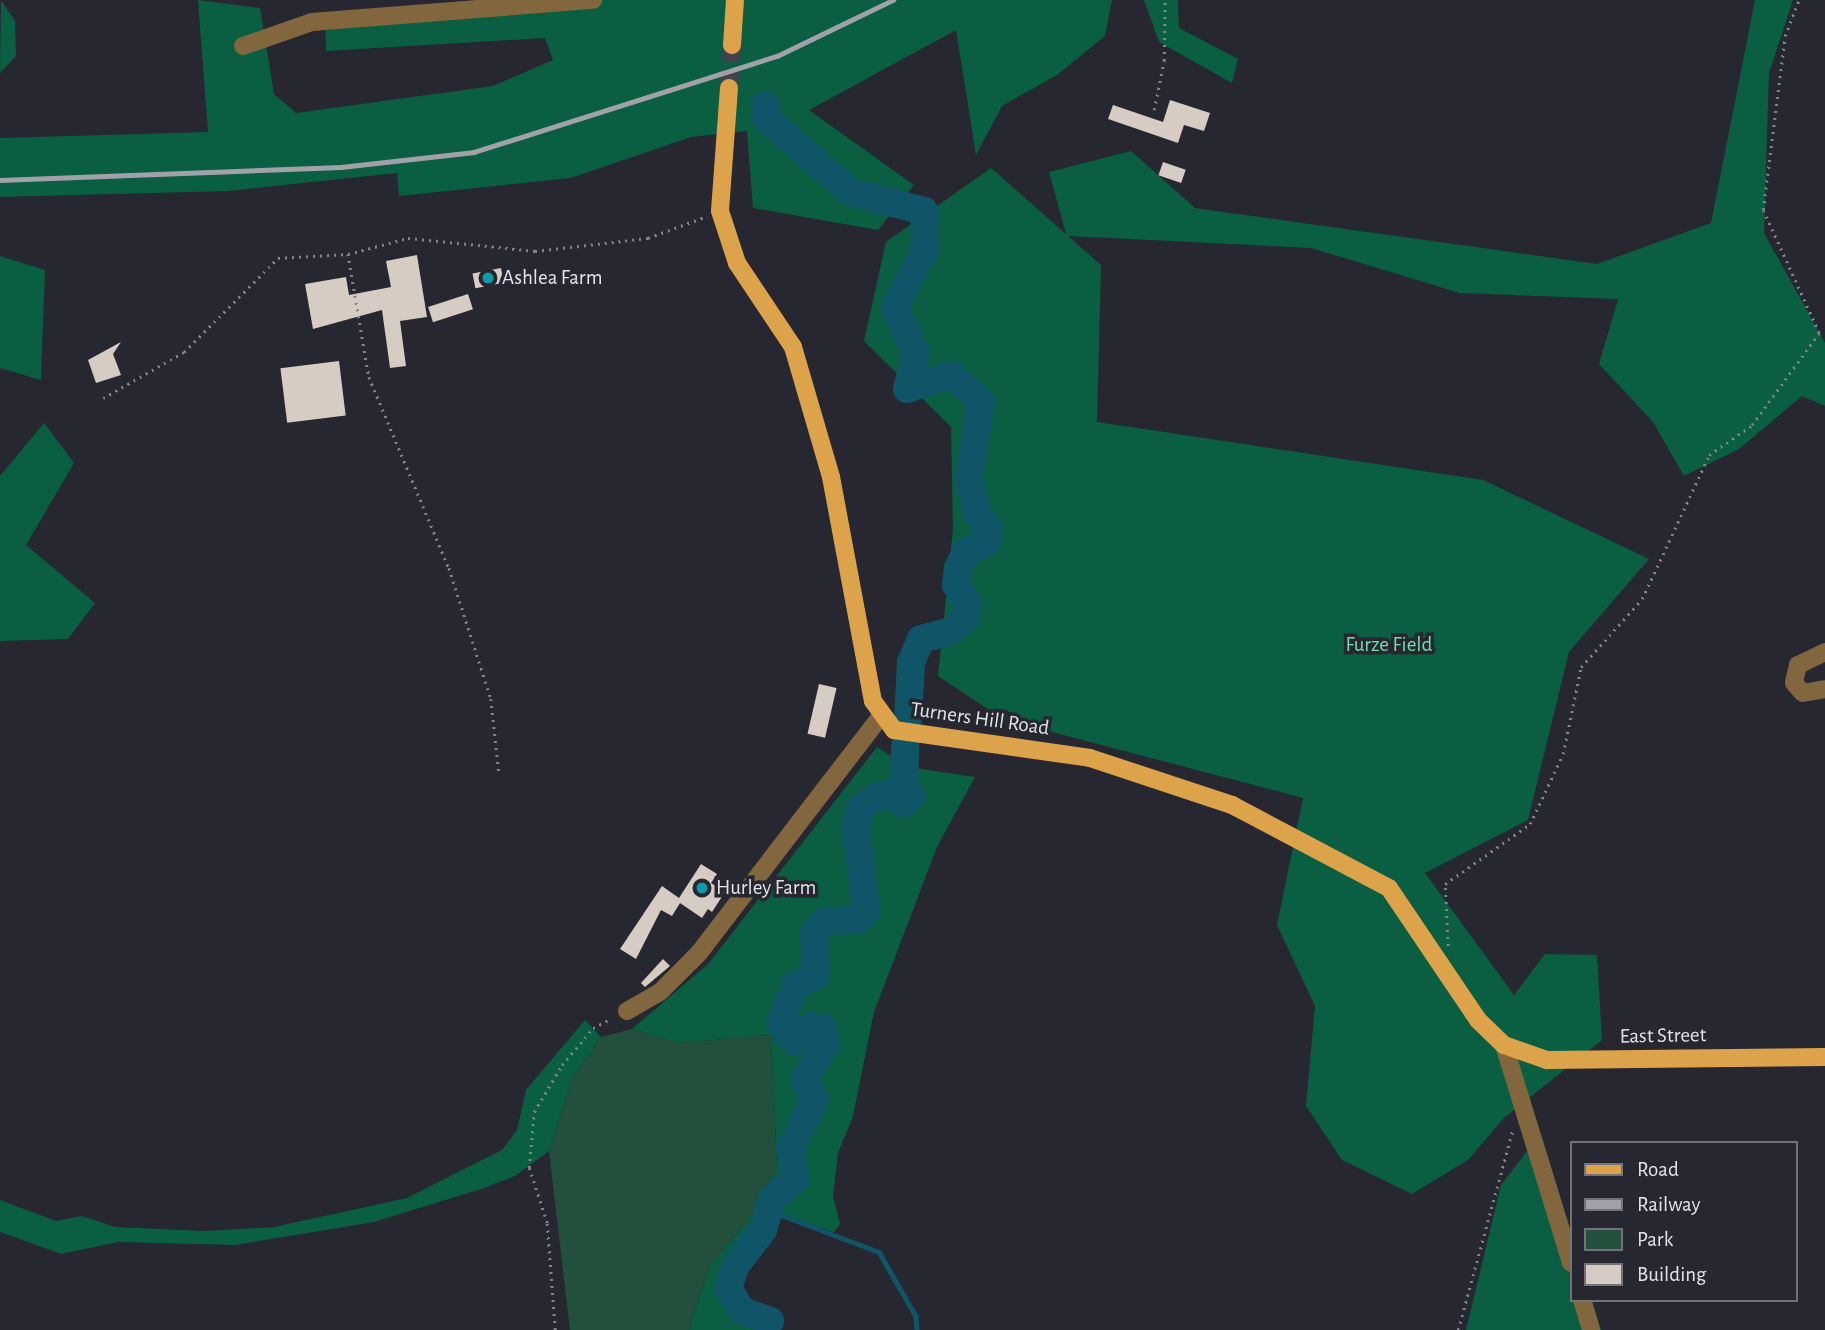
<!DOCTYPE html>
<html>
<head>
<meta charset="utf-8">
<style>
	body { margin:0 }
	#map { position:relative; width:1825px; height:1330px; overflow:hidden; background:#262730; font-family:"Alegreya Sans",sans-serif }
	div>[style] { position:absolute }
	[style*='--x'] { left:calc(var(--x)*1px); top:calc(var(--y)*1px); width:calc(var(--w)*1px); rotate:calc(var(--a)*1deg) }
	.green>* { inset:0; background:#23503d }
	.forest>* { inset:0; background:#0a5e42 }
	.stream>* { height:4.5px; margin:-2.25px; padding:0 2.25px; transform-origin:2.25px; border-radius:2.25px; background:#105567 }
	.river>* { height:28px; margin:-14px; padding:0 14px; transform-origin:14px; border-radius:14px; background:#105567 }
	.building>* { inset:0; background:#d6ccc4; transform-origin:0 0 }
	.major-tunnel>* { height:18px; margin-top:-9px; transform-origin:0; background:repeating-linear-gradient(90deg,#42434c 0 18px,transparent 0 27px) }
	.path>* { height:2.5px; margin-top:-1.25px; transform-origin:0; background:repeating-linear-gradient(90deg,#83848b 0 2px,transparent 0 7px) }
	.minor>* { height:18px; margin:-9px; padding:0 9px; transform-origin:9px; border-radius:9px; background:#82663e }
	.major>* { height:18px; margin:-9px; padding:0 9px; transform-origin:9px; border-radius:9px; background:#dda34a }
	.rail>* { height:4.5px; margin:-2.25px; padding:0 2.25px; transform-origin:2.25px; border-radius:2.25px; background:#a1a2a9 }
	.dots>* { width:19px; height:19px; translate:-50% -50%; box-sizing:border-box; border:4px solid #262730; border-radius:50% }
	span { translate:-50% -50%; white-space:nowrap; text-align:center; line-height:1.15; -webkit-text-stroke:7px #262730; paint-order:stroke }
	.poi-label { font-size:21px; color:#e2e3e9 }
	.left { translate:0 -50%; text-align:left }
	.park-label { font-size:21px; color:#73dcaf }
	.street-label { font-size:21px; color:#e2e3e9 }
	.legend { position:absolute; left:1570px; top:1141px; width:228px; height:161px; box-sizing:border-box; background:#262730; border:2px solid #71727a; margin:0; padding:9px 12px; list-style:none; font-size:21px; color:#e2e3e9 }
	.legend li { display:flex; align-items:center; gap:14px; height:35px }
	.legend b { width:35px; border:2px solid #71727a }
</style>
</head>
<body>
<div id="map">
	<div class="green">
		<div style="clip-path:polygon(632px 1029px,678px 1043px,771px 1035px,777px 1167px,754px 1213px,709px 1267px,689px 1330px,570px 1330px,549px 1151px,573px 1077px,601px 1037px)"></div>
	</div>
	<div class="forest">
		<div style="clip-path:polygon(1px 0,15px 21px,16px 56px,0 73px)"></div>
		<div style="clip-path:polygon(198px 0,260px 8px,274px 94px,296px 113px,493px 86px,553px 60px,545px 38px,326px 51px,325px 13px,484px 0,1112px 0,1105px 36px,1057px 75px,1002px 106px,976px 155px,956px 30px,809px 110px,914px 185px,878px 230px,753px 208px,747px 131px,691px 137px,571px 178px,399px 196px,397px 173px,229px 191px,0 197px,0 138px,208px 132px)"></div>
		<div style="clip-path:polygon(1144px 0,1178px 0,1179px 28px,1238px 59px,1232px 83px,1159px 42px)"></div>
		<div style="clip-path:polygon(1755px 0,1793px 0,1769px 73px,1764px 233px,1825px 343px,1825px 406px,1802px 396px,1739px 449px,1684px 476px,1653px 422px,1599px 364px,1618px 299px,1460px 293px,1311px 248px,1068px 236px,1101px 265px,1097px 422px,1483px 480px,1649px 559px,1569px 652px,1528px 820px,1425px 873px,1514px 995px,1545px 954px,1597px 955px,1602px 1040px,1504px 1118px,1468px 1160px,1412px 1194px,1342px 1160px,1306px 1106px,1315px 1006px,1277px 925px,1303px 798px,1003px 719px,938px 676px,953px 529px,951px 427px,864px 341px,886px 242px,991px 168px,1066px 234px,1049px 172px,1131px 151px,1195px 208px,1597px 264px,1711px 223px)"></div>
		<div style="clip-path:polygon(0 256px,45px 270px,41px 380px,0 368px)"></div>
		<div style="clip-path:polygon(44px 423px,74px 463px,26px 545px,95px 603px,68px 639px,0 641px,0 476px)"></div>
		<div style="clip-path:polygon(877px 747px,909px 767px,975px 777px,937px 847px,874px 1012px,853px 1116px,838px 1153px,833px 1196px,840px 1224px,834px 1232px,768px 1210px,728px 1289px,742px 1311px,770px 1321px,766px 1330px,689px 1330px,709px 1267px,754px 1213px,777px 1167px,771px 1035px,678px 1043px,632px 1029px,708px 964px)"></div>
		<div style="clip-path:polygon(585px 1020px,601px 1037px,573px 1077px,549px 1151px,515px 1176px,481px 1189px,374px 1222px,235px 1245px,118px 1242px,61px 1254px,0 1232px,0 1200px,56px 1221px,82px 1216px,115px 1227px,204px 1231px,274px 1227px,407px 1198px,502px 1150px,517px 1130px,526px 1090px)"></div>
		<div style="clip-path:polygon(1541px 1133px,1571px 1232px,1571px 1300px,1592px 1300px,1601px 1330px,1466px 1330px,1501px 1185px)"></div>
	</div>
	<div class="stream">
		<div style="--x:768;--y:1210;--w:119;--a:20.7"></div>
		<div style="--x:879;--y:1252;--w:74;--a:60"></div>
		<div style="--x:916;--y:1316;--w:14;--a:86"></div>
	</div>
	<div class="river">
		<div style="--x:765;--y:105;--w:12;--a:90"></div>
		<div style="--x:765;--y:117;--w:113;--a:41.4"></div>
		<div style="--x:850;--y:192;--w:76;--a:14.4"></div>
		<div style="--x:924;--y:211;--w:38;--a:88"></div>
		<div style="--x:925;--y:249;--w:66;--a:117"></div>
		<div style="--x:895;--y:308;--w:50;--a:65"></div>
		<div style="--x:916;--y:353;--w:37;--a:104"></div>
		<div style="--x:907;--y:389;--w:46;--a:-17.7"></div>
		<div style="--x:951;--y:375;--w:40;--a:41"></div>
		<div style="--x:981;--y:401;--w:78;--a:98.9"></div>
		<div style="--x:969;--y:478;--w:37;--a:77"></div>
		<div style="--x:977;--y:514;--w:19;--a:51"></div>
		<div style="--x:989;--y:529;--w:14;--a:102"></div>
		<div style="--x:986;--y:543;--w:22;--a:156"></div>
		<div style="--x:966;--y:552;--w:18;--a:117"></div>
		<div style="--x:958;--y:568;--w:17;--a:97"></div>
		<div style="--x:956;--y:585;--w:22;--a:56"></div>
		<div style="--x:968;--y:603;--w:15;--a:101"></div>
		<div style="--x:965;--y:618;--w:19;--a:137"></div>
		<div style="--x:951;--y:631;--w:31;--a:165"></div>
		<div style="--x:921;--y:639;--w:25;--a:113"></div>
		<div style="--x:911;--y:662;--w:57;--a:93"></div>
		<div style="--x:766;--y:1330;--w:10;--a:-66"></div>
		<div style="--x:770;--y:1321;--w:30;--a:-160"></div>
		<div style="--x:742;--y:1311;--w:26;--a:-122"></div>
		<div style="--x:728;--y:1289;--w:25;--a:-72"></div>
		<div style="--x:736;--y:1265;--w:44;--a:-52.4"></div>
		<div style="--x:763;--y:1230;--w:32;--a:-74"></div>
		<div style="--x:772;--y:1199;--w:31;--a:-40"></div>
		<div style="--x:796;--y:1179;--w:31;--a:-101"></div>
		<div style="--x:790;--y:1149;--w:56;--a:-63.4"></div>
		<div style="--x:815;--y:1099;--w:21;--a:-118"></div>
		<div style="--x:805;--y:1080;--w:43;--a:-60.4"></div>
		<div style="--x:826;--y:1043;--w:16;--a:-105"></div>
		<div style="--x:822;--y:1028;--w:11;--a:-170"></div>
		<div style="--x:811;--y:1026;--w:23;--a:137"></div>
		<div style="--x:794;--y:1042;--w:23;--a:-128"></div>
		<div style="--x:780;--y:1024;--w:42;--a:-69"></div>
		<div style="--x:795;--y:985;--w:23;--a:-23"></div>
		<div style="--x:816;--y:976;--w:43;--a:-92.7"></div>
		<div style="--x:814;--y:933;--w:14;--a:-51"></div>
		<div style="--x:823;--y:922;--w:36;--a:-5"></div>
		<div style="--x:859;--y:919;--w:11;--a:-49"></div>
		<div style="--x:866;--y:911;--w:85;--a:-96.8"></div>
		<div style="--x:856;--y:827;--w:19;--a:-78"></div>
		<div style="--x:860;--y:808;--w:17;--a:-36"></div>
		<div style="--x:874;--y:798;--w:14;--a:-17"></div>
		<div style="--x:887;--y:794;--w:18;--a:29"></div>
		<div style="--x:903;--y:803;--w:11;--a:-41"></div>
		<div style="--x:911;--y:796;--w:15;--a:-118"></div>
		<div style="--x:904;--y:783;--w:37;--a:-88"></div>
	</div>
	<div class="building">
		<div style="clip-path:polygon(1170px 100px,1210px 113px,1204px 131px,1184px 125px,1178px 143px,1108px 119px,1113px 105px,1163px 122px)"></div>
		<div style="left:1163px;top:162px;width:24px;height:14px;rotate:19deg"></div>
		<div style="clip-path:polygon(417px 255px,427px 317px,400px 321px,406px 366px,390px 368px,382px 310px,313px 329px,305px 284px,346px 277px,349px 295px,391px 287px,386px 261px)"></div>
		<div style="left:501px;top:268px;width:15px;height:29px;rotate:79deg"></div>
		<div style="left:468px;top:294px;width:16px;height:42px;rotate:72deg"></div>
		<div style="clip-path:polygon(121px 342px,113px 354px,121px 375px,96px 383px,88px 360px)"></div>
		<div style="left:339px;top:361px;width:55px;height:59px;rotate:83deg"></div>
		<div style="left:819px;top:684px;width:18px;height:51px;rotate:13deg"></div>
		<div style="clip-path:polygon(701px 864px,717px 874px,711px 883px,725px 892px,712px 912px,708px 909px,702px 918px,680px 903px,672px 916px,661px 910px,636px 959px,620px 949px,662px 886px,679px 898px)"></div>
		<div style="clip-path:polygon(663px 959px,670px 966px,645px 987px,641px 983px)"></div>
	</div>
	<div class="major-tunnel">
		<div style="--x:729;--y:88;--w:43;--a:-86"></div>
	</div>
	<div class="path">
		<div style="--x:1154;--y:110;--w:50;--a:-78.5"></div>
		<div style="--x:1164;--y:61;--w:61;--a:-89.1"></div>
		<div style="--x:348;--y:254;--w:125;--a:80.3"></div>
		<div style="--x:369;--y:377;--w:207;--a:67.3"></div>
		<div style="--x:449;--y:568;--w:138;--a:72.2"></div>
		<div style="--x:491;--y:699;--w:74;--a:83.8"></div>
		<div style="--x:103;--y:398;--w:93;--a:-29.6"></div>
		<div style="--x:184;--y:352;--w:133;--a:-45"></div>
		<div style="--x:278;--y:258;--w:70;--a:-3.3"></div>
		<div style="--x:348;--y:254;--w:62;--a:-14.9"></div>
		<div style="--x:408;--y:238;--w:128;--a:5.8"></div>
		<div style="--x:535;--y:251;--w:114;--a:-6.6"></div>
		<div style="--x:648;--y:238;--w:63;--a:-20.4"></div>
		<div style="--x:1448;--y:946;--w:62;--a:-92.8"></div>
		<div style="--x:1445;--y:884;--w:104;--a:-35.2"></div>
		<div style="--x:1530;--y:824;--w:77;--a:-64.8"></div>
		<div style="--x:1563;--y:754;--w:89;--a:-78.3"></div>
		<div style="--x:1581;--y:667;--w:91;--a:-48.1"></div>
		<div style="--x:1642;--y:599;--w:159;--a:-65"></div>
		<div style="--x:1709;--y:455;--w:52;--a:-34.9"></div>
		<div style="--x:1752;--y:425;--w:114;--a:-53.9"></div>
		<div style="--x:1819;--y:333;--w:135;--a:-114.5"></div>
		<div style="--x:1763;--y:210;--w:175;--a:-82.8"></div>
		<div style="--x:1785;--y:36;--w:39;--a:-69"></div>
		<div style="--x:555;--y:1330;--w:107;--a:-94.3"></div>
		<div style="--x:547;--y:1223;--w:58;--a:-108.1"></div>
		<div style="--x:529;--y:1168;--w:56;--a:-84.9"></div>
		<div style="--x:534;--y:1112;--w:55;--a:-59.2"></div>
		<div style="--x:562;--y:1065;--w:48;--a:-50"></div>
		<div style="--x:593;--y:1028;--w:21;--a:-28"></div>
		<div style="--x:1458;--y:1330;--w:208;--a:-74.7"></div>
	</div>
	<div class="minor">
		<div style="--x:243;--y:46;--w:73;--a:-19.2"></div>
		<div style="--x:312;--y:22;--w:282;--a:-4.5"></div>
		<div style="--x:1825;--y:652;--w:30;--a:154"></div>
		<div style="--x:1798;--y:665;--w:18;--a:103"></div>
		<div style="--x:1794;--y:683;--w:13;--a:48"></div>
		<div style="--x:1803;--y:693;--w:22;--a:-10"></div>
		<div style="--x:627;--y:1011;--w:38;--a:-30"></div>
		<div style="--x:660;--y:992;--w:55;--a:-45"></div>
		<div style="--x:699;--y:953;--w:297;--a:-52.5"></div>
		<div style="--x:1504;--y:1045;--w:228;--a:72.9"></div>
		<div style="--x:1582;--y:1300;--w:31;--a:73"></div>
	</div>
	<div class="major">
		<div style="--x:732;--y:45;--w:45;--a:-86.2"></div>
		<div style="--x:729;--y:88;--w:123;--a:94.2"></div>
		<div style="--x:720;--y:211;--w:55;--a:71.9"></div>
		<div style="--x:737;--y:263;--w:101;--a:56.3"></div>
		<div style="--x:793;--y:347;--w:135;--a:73.7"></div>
		<div style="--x:831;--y:477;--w:228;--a:79.4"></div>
		<div style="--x:873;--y:701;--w:36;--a:54"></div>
		<div style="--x:894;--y:730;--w:198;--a:8.1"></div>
		<div style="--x:1090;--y:758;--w:150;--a:18.3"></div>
		<div style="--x:1232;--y:805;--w:178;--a:27.9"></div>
		<div style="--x:1389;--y:888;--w:159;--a:56"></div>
		<div style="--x:1478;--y:1020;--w:36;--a:44"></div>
		<div style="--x:1504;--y:1045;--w:46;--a:19.2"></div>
		<div style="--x:1547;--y:1060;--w:278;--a:-0.6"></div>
	</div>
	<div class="rail">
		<div style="--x:0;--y:180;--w:341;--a:-2.2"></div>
		<div style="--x:341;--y:167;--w:134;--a:-6.4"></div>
		<div style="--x:474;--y:152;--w:318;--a:-17.6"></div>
		<div style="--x:777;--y:56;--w:129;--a:-25.8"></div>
	</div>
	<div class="dots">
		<div style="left:488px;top:278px;background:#0f9aa8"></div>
		<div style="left:702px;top:888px;background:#0f9aa8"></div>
	</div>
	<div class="poi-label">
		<span class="left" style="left:502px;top:278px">Ashlea Farm</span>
		<span class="left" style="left:716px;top:888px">Hurley Farm</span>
	</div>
	<div class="park-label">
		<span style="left:1389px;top:645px">Furze Field</span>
	</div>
	<div class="street-label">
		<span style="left:980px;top:719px;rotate:8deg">Turners Hill Road</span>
		<span style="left:1663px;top:1036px;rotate:-1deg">East Street</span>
	</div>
	<ul class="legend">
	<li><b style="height:9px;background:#dda34a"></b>Road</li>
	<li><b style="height:9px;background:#a1a2a9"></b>Railway</li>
	<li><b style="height:19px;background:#23503d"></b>Park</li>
	<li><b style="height:19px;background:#d6ccc4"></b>Building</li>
	</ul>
</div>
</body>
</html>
